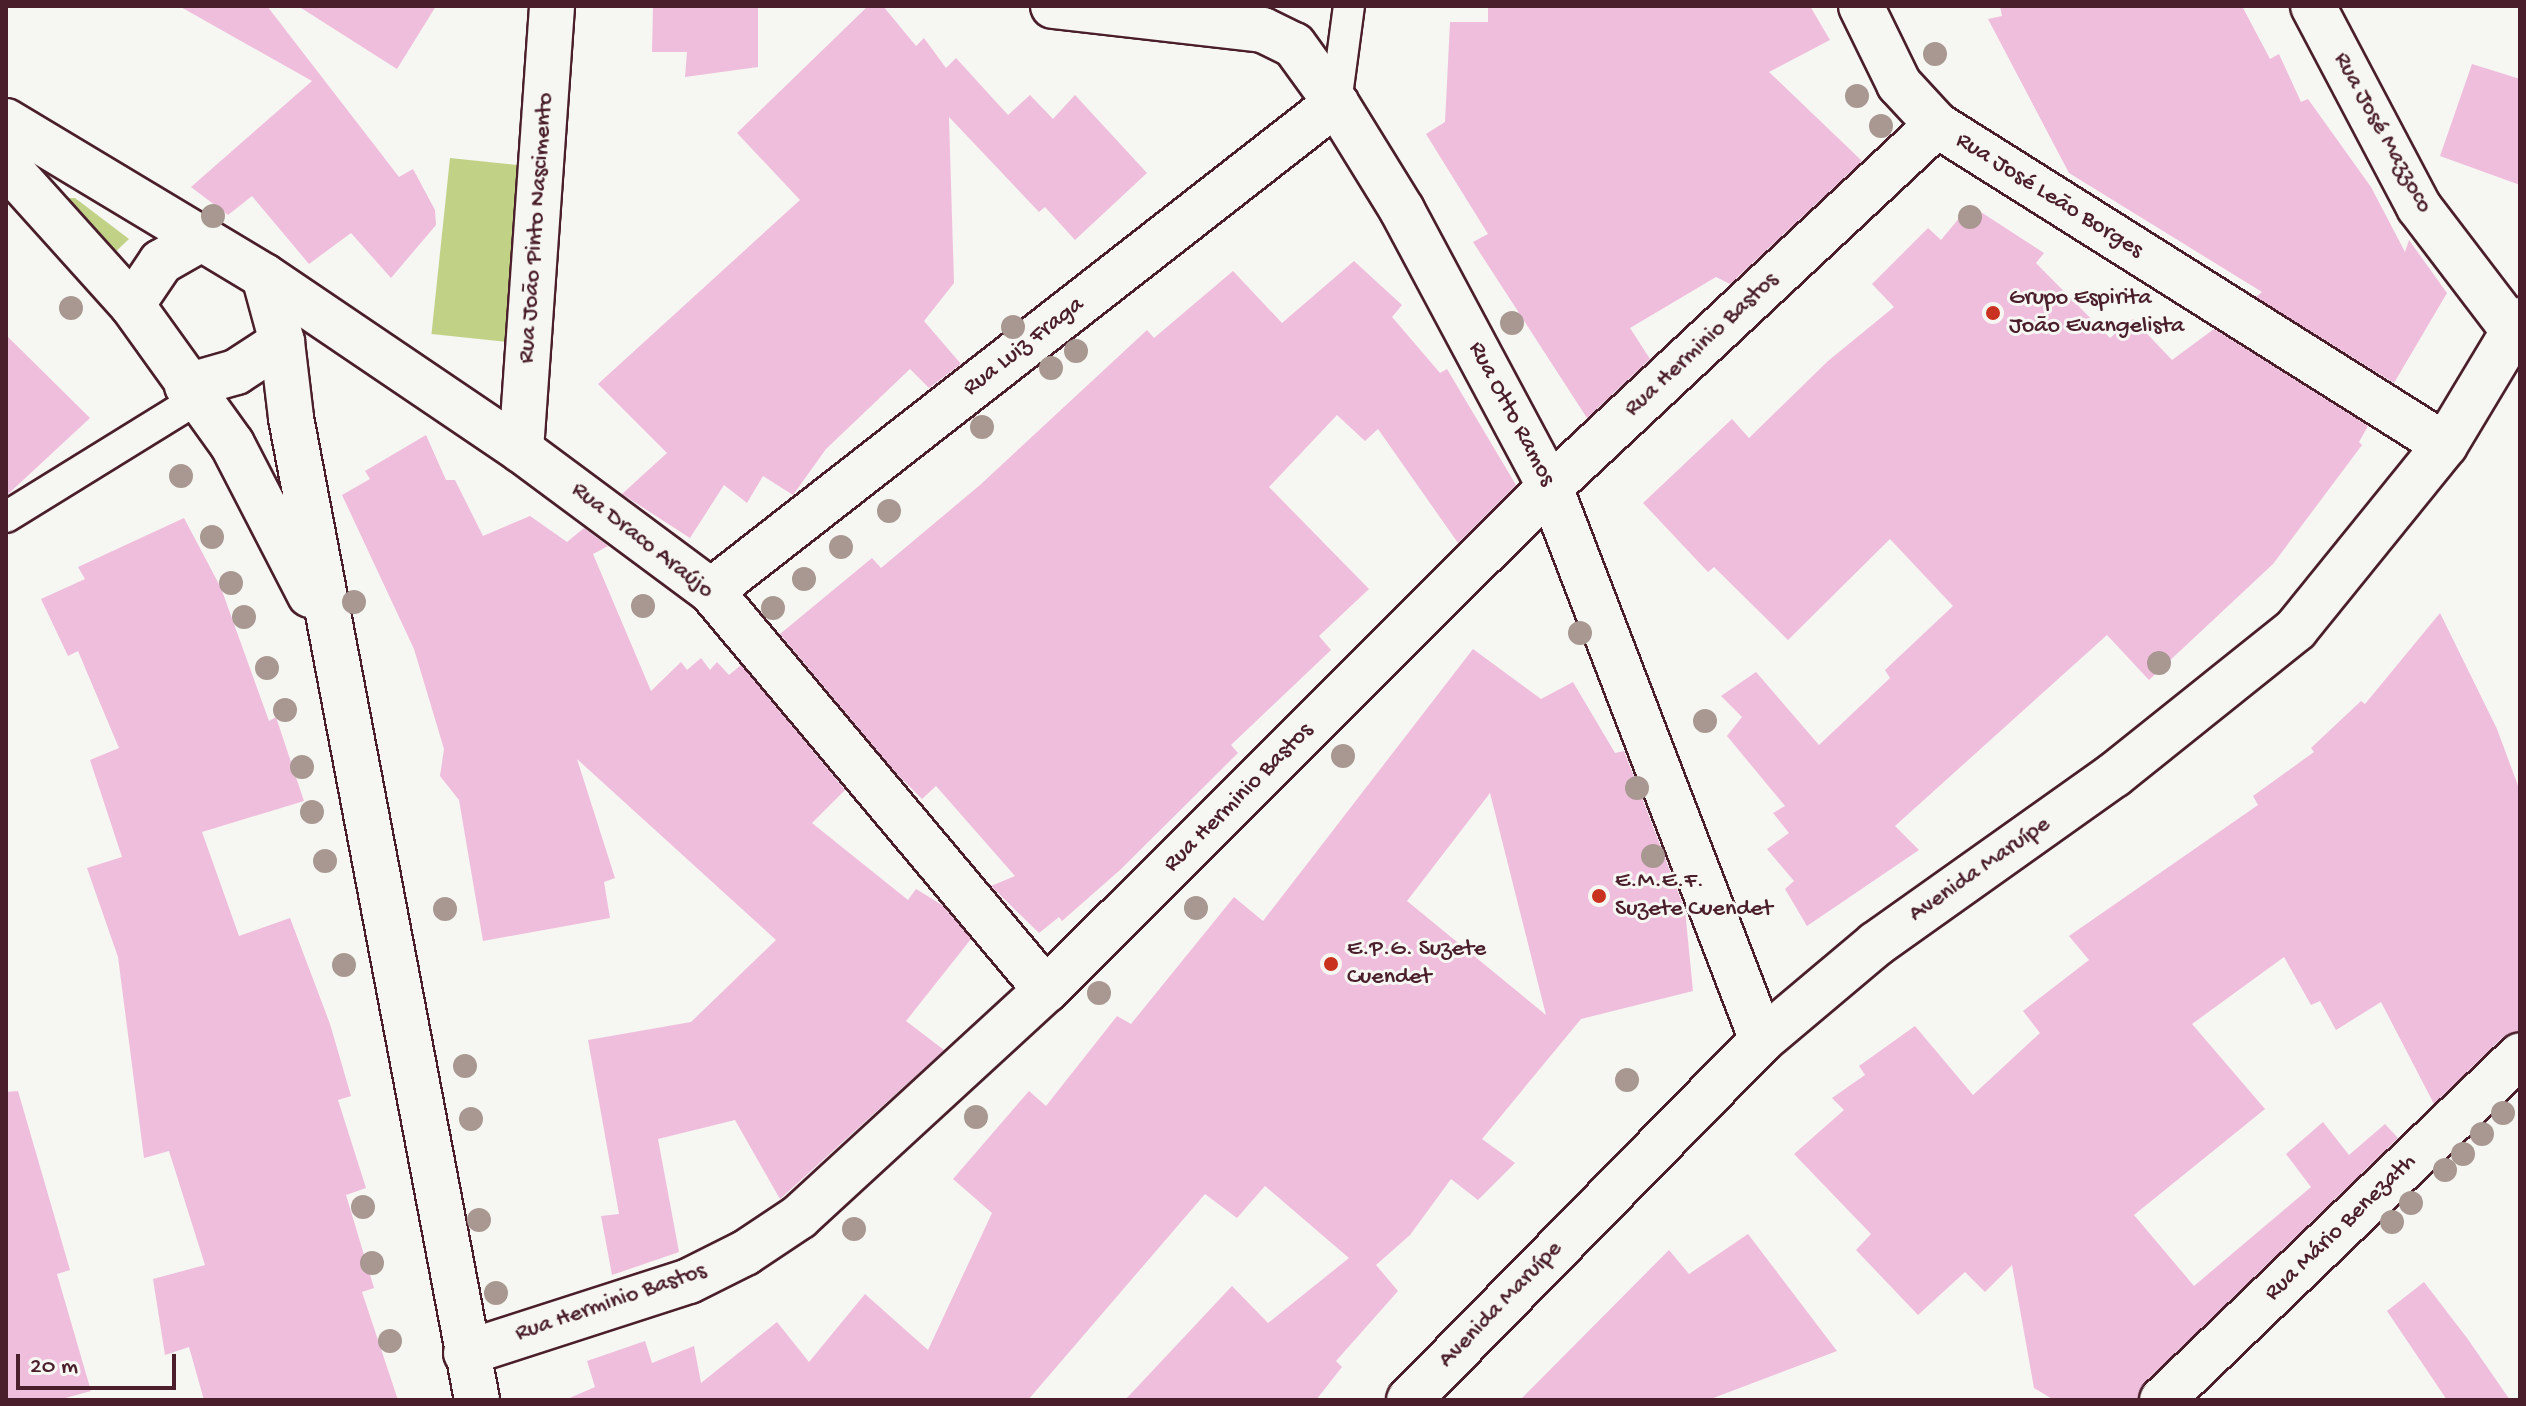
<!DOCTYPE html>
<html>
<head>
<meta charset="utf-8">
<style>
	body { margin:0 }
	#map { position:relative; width:2526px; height:1406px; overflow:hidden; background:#f6f6f2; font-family:"Gochi Hand",sans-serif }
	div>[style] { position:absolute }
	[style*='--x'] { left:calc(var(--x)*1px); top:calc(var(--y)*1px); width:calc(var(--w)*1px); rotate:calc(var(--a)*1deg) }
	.green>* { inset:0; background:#c1d287; transform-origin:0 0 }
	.building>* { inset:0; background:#efbedd }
	.roads { filter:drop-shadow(2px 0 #4a1f2b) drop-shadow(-2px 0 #4a1f2b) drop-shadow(0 2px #4a1f2b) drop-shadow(0 -2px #4a1f2b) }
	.lane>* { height:30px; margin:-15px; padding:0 15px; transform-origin:15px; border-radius:15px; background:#f6f6f2 }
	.street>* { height:44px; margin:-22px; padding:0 22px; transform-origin:22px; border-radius:22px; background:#f6f6f2 }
	.secondary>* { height:44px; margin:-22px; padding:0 22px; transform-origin:22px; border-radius:22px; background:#f6f6f2 }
	.trees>* { width:24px; height:24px; margin:-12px; border-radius:50%; background:#a89891 }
	.dots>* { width:22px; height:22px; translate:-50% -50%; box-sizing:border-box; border:4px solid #f6f6f2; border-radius:50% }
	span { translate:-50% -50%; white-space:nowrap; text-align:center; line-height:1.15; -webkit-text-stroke:6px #f6f6f2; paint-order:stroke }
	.street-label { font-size:24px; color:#4a1f2b }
	.poi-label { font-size:24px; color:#4a1f2b }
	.left { translate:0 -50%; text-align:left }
	.frame { position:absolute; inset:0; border:8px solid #4a1f2b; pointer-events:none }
	.scale { position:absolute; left:16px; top:1354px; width:160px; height:36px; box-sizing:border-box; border:4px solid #4a1f2b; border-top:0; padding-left:10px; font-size:24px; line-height:28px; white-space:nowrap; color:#4a1f2b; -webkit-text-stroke:6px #f6f6f2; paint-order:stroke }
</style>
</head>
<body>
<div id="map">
	<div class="green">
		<div style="left:450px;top:158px;width:74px;height:177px;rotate:6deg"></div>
		<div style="clip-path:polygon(68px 198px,75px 198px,129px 239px,112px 255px)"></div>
	</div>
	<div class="building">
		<div style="clip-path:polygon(179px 6px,267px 6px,399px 177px,413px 169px,435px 210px,436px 225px,391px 278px,351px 233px,309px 264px,252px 196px,228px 215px,191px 187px,312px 81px)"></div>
		<div style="clip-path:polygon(298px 6px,436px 6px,397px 69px)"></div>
		<div style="clip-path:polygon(653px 6px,758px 6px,758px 67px,685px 77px,687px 52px,652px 52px)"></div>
		<div style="clip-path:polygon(868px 6px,883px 6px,916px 46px,924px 38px,946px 68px,956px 58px,1008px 115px,1030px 95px,1053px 119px,1075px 95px,1147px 173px,1075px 240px,1045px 207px,1039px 212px,949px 117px,954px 283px,924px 321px,961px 364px,929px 388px,910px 369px,826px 449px,793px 495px,763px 476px,747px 503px,724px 485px,690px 538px,622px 494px,667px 453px,598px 384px,800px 200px,737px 133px)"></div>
		<div style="clip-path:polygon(1488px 6px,1810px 6px,1830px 40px,1769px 72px,1862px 161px,1730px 284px,1716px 277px,1630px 328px,1650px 359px,1587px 418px,1473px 242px,1488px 234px,1426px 134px,1445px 122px,1450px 22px,1488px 22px)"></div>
		<div style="clip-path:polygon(2000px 6px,2242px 6px,2270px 59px,2279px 54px,2301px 102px,2308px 99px,2371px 187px,2405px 252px,2409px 240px,2447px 293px,2394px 383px,2256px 297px,2262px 292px,2069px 173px,1988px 19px,2002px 16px)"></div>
		<div style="clip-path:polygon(2472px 64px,2520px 79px,2520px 185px,2440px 156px)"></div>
		<div style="clip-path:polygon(1970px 205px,2044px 253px,2036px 263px,2110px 338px,2133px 319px,2172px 360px,2214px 329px,2368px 426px,2359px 442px,2362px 445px,2273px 564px,2149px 680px,2107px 635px,1895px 826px,1919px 850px,1807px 926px,1785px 889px,1794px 881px,1767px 849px,1789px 833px,1773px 813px,1785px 806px,1727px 736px,1742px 717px,1721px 696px,1756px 672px,1819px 745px,1890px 678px,1885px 670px,1953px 606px,1890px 539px,1788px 640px,1714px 567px,1708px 572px,1643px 503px,1732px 419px,1749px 438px,1828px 361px,1894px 307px,1872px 284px,1928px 228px,1941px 240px)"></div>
		<div style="clip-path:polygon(1354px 261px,1402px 305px,1392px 317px,1440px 373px,1447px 369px,1516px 485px,1458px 543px,1378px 429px,1365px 441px,1337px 415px,1269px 487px,1369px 589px,1319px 636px,1331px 650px,1231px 745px,1238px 753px,1120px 870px,1062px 921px,1059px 917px,1039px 933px,991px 886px,1015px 876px,936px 786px,922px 799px,897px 774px,780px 634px,872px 558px,881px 568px,980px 485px,1147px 330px,1154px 338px,1233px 271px,1282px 323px)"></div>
		<div style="clip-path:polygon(6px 335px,90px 418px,6px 496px)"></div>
		<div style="clip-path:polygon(426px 435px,446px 480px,455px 480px,483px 536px,530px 516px,567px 542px,584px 528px,608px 546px,593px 554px,651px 691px,681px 662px,687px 670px,701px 658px,710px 670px,717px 662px,729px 675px,741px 665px,845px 790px,812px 823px,908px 900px,916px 889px,942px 905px,971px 939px,906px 1021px,944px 1050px,780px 1199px,735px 1120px,658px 1139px,679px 1252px,612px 1275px,601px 1216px,619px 1214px,588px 1040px,691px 1022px,776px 940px,577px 759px,615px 878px,604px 882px,610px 918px,483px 941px,459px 800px,440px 776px,444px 749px,414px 649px,342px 495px,370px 479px,365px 471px)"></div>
		<div style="clip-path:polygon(184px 518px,221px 588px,269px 721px,276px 717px,304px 801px,202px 832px,239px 936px,290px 918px,330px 1024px,351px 1096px,338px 1100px,366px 1188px,346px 1195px,374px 1288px,362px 1292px,398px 1400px,204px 1400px,189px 1347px,165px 1355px,153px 1279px,205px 1265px,169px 1151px,144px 1158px,118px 957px,87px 868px,122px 857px,90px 760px,119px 748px,78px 651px,68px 656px,41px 599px,85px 579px,78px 567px)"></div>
		<div style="clip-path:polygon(2440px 613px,2497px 729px,2520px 791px,2520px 1031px,2503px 1037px,2434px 1104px,2381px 1002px,2336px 1030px,2320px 1001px,2311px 1005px,2284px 957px,2192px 1024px,2265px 1109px,2134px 1215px,2194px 1286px,2311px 1187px,2286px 1154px,2323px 1122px,2349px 1155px,2385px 1124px,2398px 1138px,2145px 1382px,2138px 1400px,2054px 1400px,2034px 1388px,2012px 1265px,1985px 1292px,1965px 1272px,1918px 1315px,1856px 1250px,1871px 1234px,1794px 1154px,1844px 1110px,1832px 1098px,1865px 1075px,1859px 1066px,1915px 1026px,1973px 1095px,2040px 1033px,2023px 1011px,2089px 960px,2069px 936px,2258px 805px,2253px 796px,2314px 752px,2311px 748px,2361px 701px,2365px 704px)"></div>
		<div style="clip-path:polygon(evenodd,1473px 649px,1541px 699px,1573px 682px,1615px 753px,1624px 751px,1685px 910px,1693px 991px,1581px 1019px,1482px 1139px,1515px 1163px,1478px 1200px,1451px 1179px,1410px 1235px,1376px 1265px,1398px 1291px,1336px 1361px,1342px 1367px,1316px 1400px,1125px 1400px,1232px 1286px,1268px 1323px,1349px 1258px,1265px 1186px,1237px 1218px,1205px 1194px,1028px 1400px,565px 1400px,595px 1387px,587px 1361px,645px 1341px,652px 1363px,694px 1346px,701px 1383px,777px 1322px,809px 1362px,865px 1294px,928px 1350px,992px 1213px,953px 1179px,1029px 1091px,1046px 1106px,1117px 1016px,1131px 1024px,1234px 897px,1263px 921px,1473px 649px,1490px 793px,1546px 1015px,1407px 901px,1490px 793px)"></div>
		<div style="clip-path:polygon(18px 1091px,70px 1270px,57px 1274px,91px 1391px,58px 1400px,6px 1400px,6px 1092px)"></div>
		<div style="clip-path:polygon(1748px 1234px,1837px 1351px,1708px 1400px,1520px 1400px,1669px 1250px,1689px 1274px)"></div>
		<div style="clip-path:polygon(2424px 1282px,2467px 1338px,2510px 1400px,2447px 1400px,2387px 1311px)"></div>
	</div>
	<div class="roads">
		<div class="lane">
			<div style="--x:1336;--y:103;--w:98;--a:-82.4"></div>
			<div style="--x:6;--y:517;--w:225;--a:-31.7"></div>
		</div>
		<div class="street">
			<div style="--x:1053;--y:6;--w:211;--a:6.5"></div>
			<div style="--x:1263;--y:30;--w:34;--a:26"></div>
			<div style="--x:1294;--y:45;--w:72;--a:54.1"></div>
			<div style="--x:1336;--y:103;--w:126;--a:58.3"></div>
			<div style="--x:1402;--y:210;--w:314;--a:61.9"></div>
			<div style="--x:1550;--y:487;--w:592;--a:69.03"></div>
			<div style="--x:1861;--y:6;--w:87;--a:64"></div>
			<div style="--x:1899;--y:84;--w:56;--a:47.2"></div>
			<div style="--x:1937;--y:125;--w:600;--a:32.21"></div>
			<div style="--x:2313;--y:6;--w:227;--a:62.2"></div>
			<div style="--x:2419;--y:207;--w:158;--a:52.7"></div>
			<div style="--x:6;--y:121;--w:301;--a:31"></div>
			<div style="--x:264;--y:276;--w:310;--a:34.1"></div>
			<div style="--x:521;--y:450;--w:237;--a:36.6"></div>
			<div style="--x:711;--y:591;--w:521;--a:49.98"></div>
			<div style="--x:6;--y:165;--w:188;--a:48"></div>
			<div style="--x:132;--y:305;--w:171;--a:54.3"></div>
			<div style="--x:232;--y:444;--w:170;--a:62.7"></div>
			<div style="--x:264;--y:276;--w:68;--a:74.7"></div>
			<div style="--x:282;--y:342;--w:77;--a:83.2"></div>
			<div style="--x:291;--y:418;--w:999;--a:79.27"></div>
			<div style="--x:132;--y:305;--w:52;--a:-56"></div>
			<div style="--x:161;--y:262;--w:46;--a:-29.9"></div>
			<div style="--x:187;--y:386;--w:51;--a:-15.9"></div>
			<div style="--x:236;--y:372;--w:55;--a:-33.1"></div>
			<div style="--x:521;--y:450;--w:445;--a:-86"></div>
			<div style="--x:711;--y:591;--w:793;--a:-37.98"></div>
			<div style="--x:466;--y:1353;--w:234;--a:-17.9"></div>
			<div style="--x:689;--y:1281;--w:63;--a:-26.6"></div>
			<div style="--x:745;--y:1253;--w:65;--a:-33.7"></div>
			<div style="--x:799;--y:1217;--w:335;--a:-42.6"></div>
			<div style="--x:1046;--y:990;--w:712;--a:-44.94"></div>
			<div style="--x:1550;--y:487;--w:530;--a:-43.09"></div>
			<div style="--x:2162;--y:1400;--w:497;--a:-43.9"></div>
		</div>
		<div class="secondary">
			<div style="--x:1409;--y:1400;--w:504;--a:-45.56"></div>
			<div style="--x:1762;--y:1040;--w:149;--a:-40.1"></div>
			<div style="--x:1876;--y:944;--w:292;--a:-35.4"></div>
			<div style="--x:2114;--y:775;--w:233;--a:-38.7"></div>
			<div style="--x:2296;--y:629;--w:237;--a:-51"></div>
			<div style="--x:2445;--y:445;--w:146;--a:-59"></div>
		</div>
	</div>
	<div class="trees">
		<div style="left:1935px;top:54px"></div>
		<div style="left:1857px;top:96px"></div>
		<div style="left:1881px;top:126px"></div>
		<div style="left:213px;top:216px"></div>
		<div style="left:1970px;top:217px"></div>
		<div style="left:71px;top:308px"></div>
		<div style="left:1512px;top:323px"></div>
		<div style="left:1013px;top:327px"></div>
		<div style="left:1076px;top:351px"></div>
		<div style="left:1051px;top:368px"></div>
		<div style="left:982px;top:427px"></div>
		<div style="left:181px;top:476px"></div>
		<div style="left:889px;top:511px"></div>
		<div style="left:212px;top:537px"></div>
		<div style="left:841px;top:547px"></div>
		<div style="left:804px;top:579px"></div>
		<div style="left:231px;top:583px"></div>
		<div style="left:354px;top:602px"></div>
		<div style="left:643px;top:606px"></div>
		<div style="left:773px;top:608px"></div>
		<div style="left:244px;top:617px"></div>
		<div style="left:1580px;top:633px"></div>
		<div style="left:2159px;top:663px"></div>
		<div style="left:267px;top:668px"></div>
		<div style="left:285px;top:710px"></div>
		<div style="left:1705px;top:721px"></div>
		<div style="left:1343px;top:756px"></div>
		<div style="left:302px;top:767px"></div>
		<div style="left:1637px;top:788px"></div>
		<div style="left:312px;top:812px"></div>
		<div style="left:1653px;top:856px"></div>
		<div style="left:325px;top:861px"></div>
		<div style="left:1196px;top:908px"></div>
		<div style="left:445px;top:909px"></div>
		<div style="left:344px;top:965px"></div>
		<div style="left:1099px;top:993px"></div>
		<div style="left:465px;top:1066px"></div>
		<div style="left:1627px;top:1080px"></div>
		<div style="left:2503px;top:1113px"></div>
		<div style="left:976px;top:1117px"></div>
		<div style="left:471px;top:1119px"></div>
		<div style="left:2482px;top:1134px"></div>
		<div style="left:2463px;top:1154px"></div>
		<div style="left:2445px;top:1170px"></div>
		<div style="left:2411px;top:1203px"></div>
		<div style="left:363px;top:1207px"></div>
		<div style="left:479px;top:1220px"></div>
		<div style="left:2392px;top:1222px"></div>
		<div style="left:854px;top:1229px"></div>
		<div style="left:372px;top:1263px"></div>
		<div style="left:496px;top:1293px"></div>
		<div style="left:390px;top:1341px"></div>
	</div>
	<div class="dots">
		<div style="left:1993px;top:313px;background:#c8321e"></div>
		<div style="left:1599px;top:896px;background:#c8321e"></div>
		<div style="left:1331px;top:964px;background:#c8321e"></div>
	</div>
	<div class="street-label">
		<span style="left:2382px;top:133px;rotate:61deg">Rua José Mazzoco</span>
		<span style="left:2049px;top:196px;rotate:32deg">Rua José Leão Borges</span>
		<span style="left:537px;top:228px;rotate:-86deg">Rua João Pinto Nascimento</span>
		<span style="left:1702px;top:345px;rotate:-43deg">Rua Herminio Bastos</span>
		<span style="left:1024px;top:347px;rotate:-38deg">Rua Luiz Fraga</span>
		<span style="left:1511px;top:414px;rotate:62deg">Rua Otto Ramos</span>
		<span style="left:642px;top:541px;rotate:38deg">Rua Draco Araújo</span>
		<span style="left:1239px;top:798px;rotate:-45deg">Rua Herminio Bastos</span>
		<span style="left:1980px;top:870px;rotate:-35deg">Avenida Maruípe</span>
		<span style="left:2341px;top:1228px;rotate:-44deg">Rua Mário Benezath</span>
		<span style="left:611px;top:1303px;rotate:-19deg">Rua Herminio Bastos</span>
		<span style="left:1501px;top:1305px;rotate:-46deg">Avenida Maruípe</span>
	</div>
	<div class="poi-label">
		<span class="left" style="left:2009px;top:313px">Grupo Espirita<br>João Evangelista</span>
		<span class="left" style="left:1615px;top:896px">E.M.E.F.<br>Suzete Cuendet</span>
		<span class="left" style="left:1347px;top:964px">E.P.G. Suzete<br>Cuendet</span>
	</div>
	<div class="frame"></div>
	<div class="scale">20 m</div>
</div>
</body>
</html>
